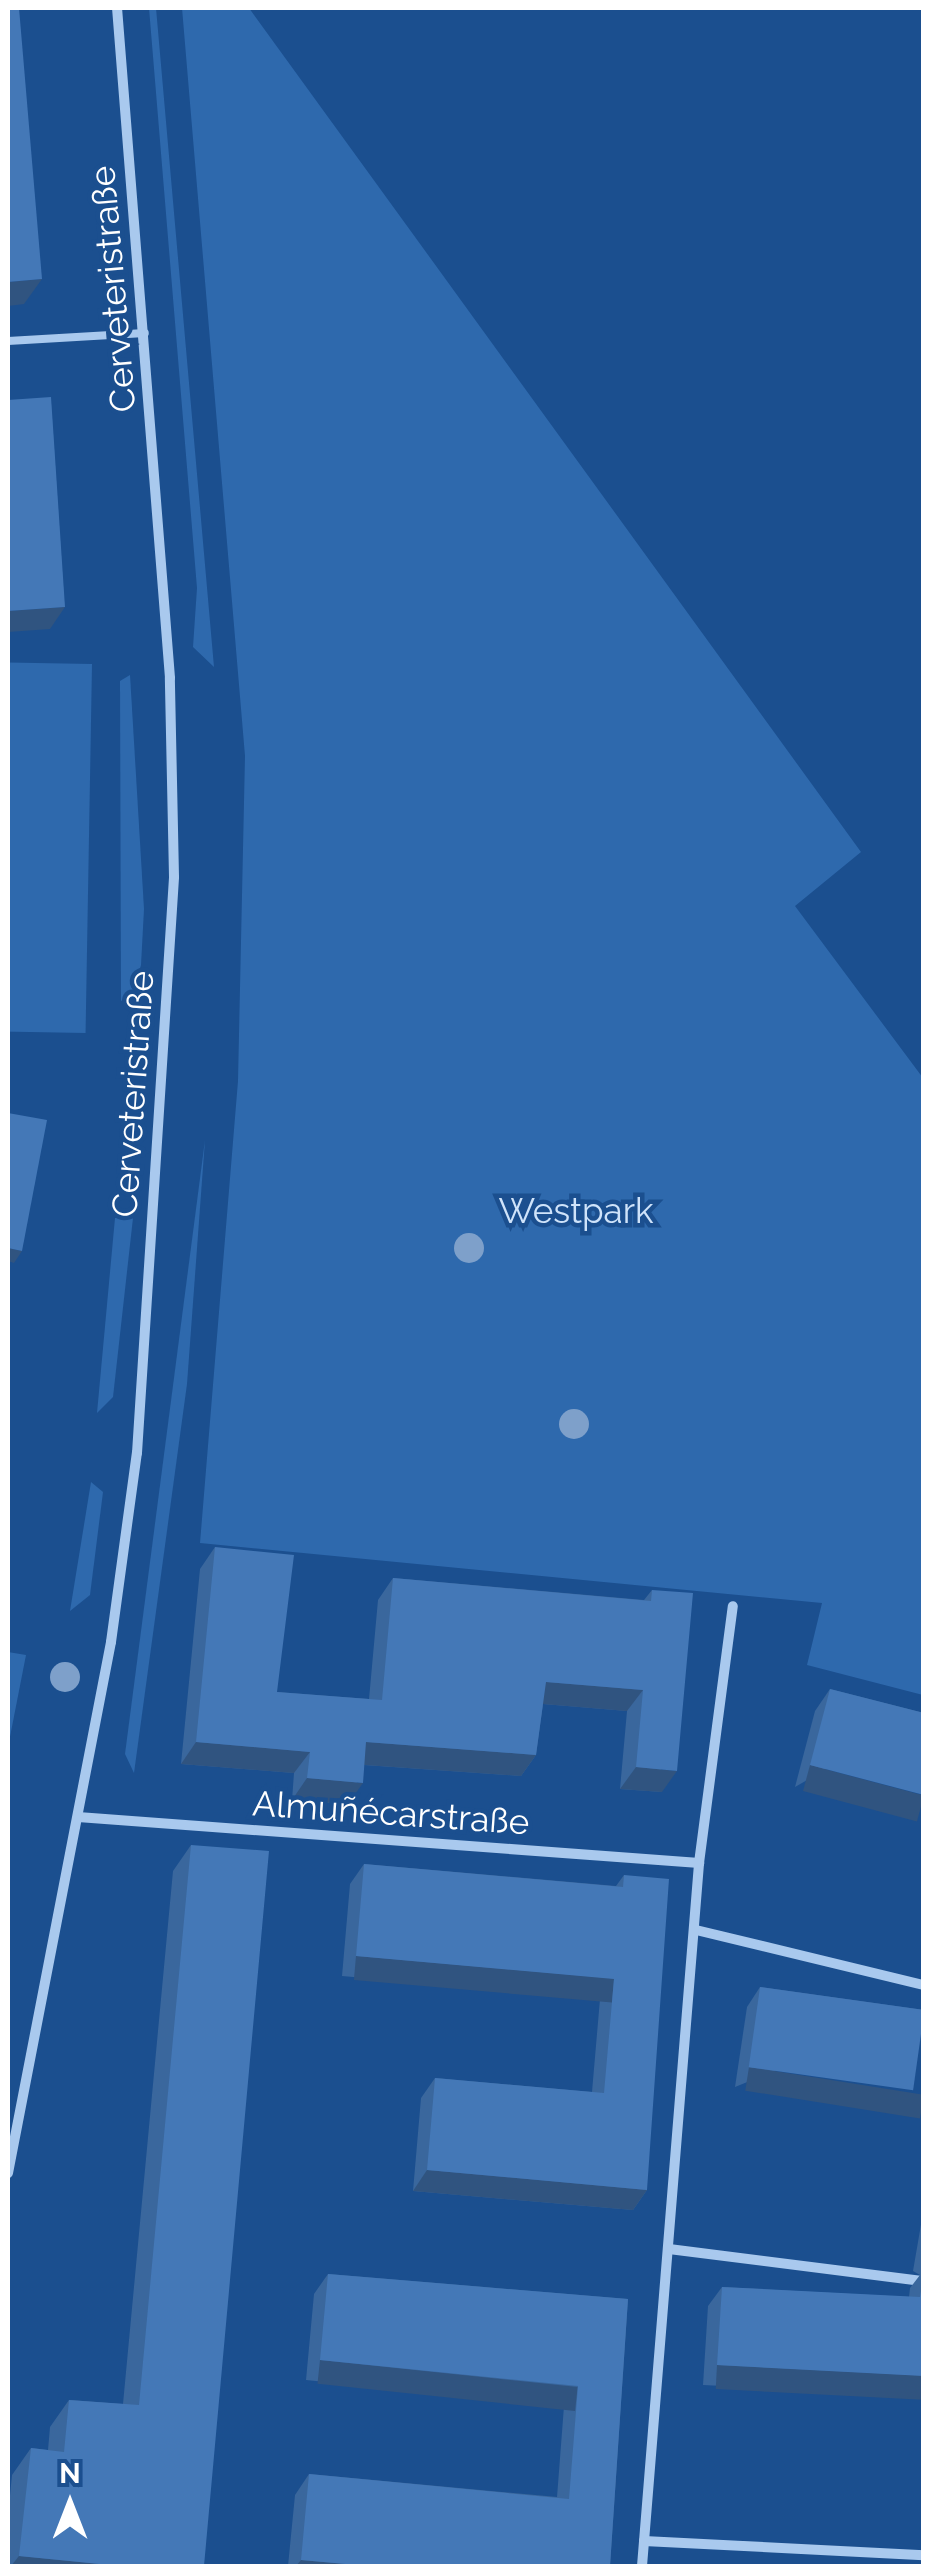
<!DOCTYPE html>
<html>
<head>
<meta charset="utf-8">
<style>
	body { margin:0 }
	#map { position:relative; width:931px; height:2574px; overflow:hidden; background:#1b4f8f; font-family:Raleway,sans-serif }
	div>[style] { position:absolute }
	[style*='--x'] { left:calc(var(--x)*1px); top:calc(var(--y)*1px); width:calc(var(--w)*1px); rotate:calc(var(--a)*1deg) }
	.green>* { inset:0; background:#2e69ad; transform-origin:0 0 }
	.service>* { height:8px; margin:-4px; padding:0 4px; transform-origin:4px; border-radius:4px; background:#a9c9ee }
	.minor>* { height:10px; margin:-5px; padding:0 5px; transform-origin:5px; border-radius:5px; background:#a9c9ee }
	.trees>* { width:30px; height:30px; margin:-15px; border-radius:50%; background:#7ea0ca }
	.wall>* { inset:0; background:#3a679d }
	.shaded-wall>* { inset:0; background:#305480; transform-origin:0 0 }
	.building>* { inset:0; background:#4478b7; transform-origin:0 0 }
	span { translate:-50% -50%; white-space:nowrap; text-align:center; line-height:1.15; -webkit-text-stroke:9px #1b4f8f; paint-order:stroke }
	.street-label { font-size:35px; color:#fff }
	.park-label { font-size:35px; color:#cfe3fa }
	.frame { position:absolute; inset:0; border:10px solid #fff; pointer-events:none }
	.north { position:absolute; left:20px; top:2454px; width:100px; height:100px; -webkit-text-stroke:8px #1b4f8f; paint-order:stroke; rotate:0deg; font-size:28px; font-weight:700; line-height:40px; text-align:center; color:#fff }
	.north::after { content:''; display:block; margin:auto; width:35px; height:45px; background:#fff; clip-path:polygon(50% 0,100% 100%,50% 72%,0 100%) }
</style>
</head>
<body>
<div id="map">
	<div class="green">
		<div style="clip-path:polygon(149px 8px,156px 8px,214px 667px,193px 647px,197px 588px)"></div>
		<div style="clip-path:polygon(182px 8px,249px 8px,861px 852px,795px 906px,923px 1078px,923px 1695px,807px 1665px,822px 1603px,200px 1543px,238px 1081px,245px 756px)"></div>
		<div style="left:92px;top:664px;width:369px;height:84px;rotate:91deg"></div>
		<div style="clip-path:polygon(130px 675px,144px 909px,141px 965px,133px 994px,121px 1001px,120px 681px)"></div>
		<div style="clip-path:polygon(205px 1140px,187px 1384px,134px 1773px,125px 1754px)"></div>
		<div style="clip-path:polygon(115px 1218px,133px 1218px,113px 1397px,97px 1413px)"></div>
		<div style="clip-path:polygon(91px 1482px,103px 1492px,90px 1595px,70px 1611px)"></div>
		<div style="clip-path:polygon(8px 1652px,26px 1655px,8px 1747px)"></div>
	</div>
	<div class="service">
		<div style="--x:8;--y:341;--w:137;--a:-3.3"></div>
	</div>
	<div class="minor">
		<div style="--x:78;--y:1817;--w:623;--a:4.24"></div>
		<div style="--x:696;--y:1930;--w:235;--a:13.6"></div>
		<div style="--x:8;--y:2173;--w:541;--a:-79.02"></div>
		<div style="--x:111;--y:1642;--w:191;--a:-82.2"></div>
		<div style="--x:137;--y:1453;--w:577;--a:-86.32"></div>
		<div style="--x:174;--y:877;--w:199;--a:-91.2"></div>
		<div style="--x:170;--y:678;--w:672;--a:-94.52"></div>
		<div style="--x:669;--y:2249;--w:257;--a:7.2"></div>
		<div style="--x:644;--y:2541;--w:280;--a:2.9"></div>
		<div style="--x:642;--y:2566;--w:705;--a:-85.36"></div>
		<div style="--x:699;--y:1863;--w:259;--a:-82.5"></div>
	</div>
	<div class="trees">
		<div style="left:469px;top:1248px"></div>
		<div style="left:574px;top:1424px"></div>
		<div style="left:65px;top:1677px"></div>
	</div>
	<div class="wall">
		<div style="clip-path:polygon(215px 1547px,277px 1692px,369px 1699px,378px 1600px,393px 1578px,644px 1600px,652px 1590px,662px 1792px,620px 1789px,627px 1711px,543px 1704px,536px 1755px,521px 1776px,364px 1765px,348px 1804px,292px 1800px,294px 1773px,181px 1764px,200px 1569px)"></div>
		<div style="clip-path:polygon(830px 1689px,924px 1713px,795px 1787px,815px 1711px)"></div>
		<div style="clip-path:polygon(191px 1845px,204px 2566px,8px 2566px,8px 2516px,12px 2475px,31px 2448px,48px 2450px,50px 2427px,69px 2400px,123px 2404px,173px 1871px)"></div>
		<div style="clip-path:polygon(364px 1864px,616px 1886px,624px 1875px,647px 2190px,633px 2210px,413px 2191px,421px 2098px,435px 2078px,592px 2092px,600px 1999px,342px 1976px,350px 1884px)"></div>
		<div style="clip-path:polygon(760px 1987px,924px 2010px,735px 2087px,747px 2007px)"></div>
		<div style="clip-path:polygon(924px 2207px,924px 2396px,703px 2385px,708px 2306px,722px 2287px,909px 2297px,910px 2288px,920px 2275px,913px 2271px)"></div>
		<div style="clip-path:polygon(328px 2274px,628px 2299px,610px 2566px,288px 2566px,295px 2495px,309px 2474px,557px 2497px,564px 2406px,306px 2380px,314px 2294px)"></div>
	</div>
	<div class="shaded-wall">
		<div style="clip-path:polygon(42px 279px,24px 304px,8px 306px,8px 282px)"></div>
		<div style="clip-path:polygon(65px 607px,50px 629px,8px 632px,8px 611px)"></div>
		<div style="clip-path:polygon(8px 1248px,22px 1251px,14px 1263px,8px 1261px)"></div>
		<div style="clip-path:polygon(546px 1682px,643px 1690px,627px 1711px,531px 1703px)"></div>
		<div style="clip-path:polygon(196px 1742px,310px 1752px,294px 1773px,181px 1764px)"></div>
		<div style="clip-path:polygon(366px 1742px,536px 1755px,521px 1776px,351px 1764px)"></div>
		<div style="left:810px;top:1765px;width:118px;height:27px;rotate:15deg"></div>
		<div style="clip-path:polygon(636px 1767px,677px 1771px,662px 1792px,620px 1789px)"></div>
		<div style="clip-path:polygon(307px 1778px,363px 1783px,348px 1804px,292px 1800px)"></div>
		<div style="left:356px;top:1956px;width:259px;height:24px;rotate:5deg"></div>
		<div style="left:749px;top:2067px;width:177px;height:24px;rotate:9deg"></div>
		<div style="clip-path:polygon(427px 2170px,647px 2190px,633px 2210px,413px 2191px)"></div>
		<div style="left:320px;top:2360px;width:259px;height:24px;rotate:6deg"></div>
		<div style="left:717px;top:2365px;width:207px;height:24px;rotate:3deg"></div>
		<div style="clip-path:polygon(19px 2556px,120px 2566px,11px 2566px)"></div>
		<div style="clip-path:polygon(301px 2560px,368px 2566px,296px 2566px)"></div>
	</div>
	<div class="building">
		<div style="clip-path:polygon(8px 8px,19px 8px,42px 279px,8px 282px)"></div>
		<div style="clip-path:polygon(51px 397px,65px 607px,8px 611px,8px 400px)"></div>
		<div style="clip-path:polygon(8px 1113px,47px 1120px,22px 1251px,8px 1248px)"></div>
		<div style="clip-path:polygon(215px 1547px,294px 1555px,277px 1692px,382px 1700px,393px 1578px,651px 1601px,652px 1590px,693px 1593px,677px 1771px,636px 1767px,643px 1690px,546px 1682px,536px 1755px,366px 1742px,363px 1783px,307px 1778px,310px 1752px,196px 1742px)"></div>
		<div style="clip-path:polygon(830px 1689px,924px 1713px,924px 1795px,810px 1765px)"></div>
		<div style="clip-path:polygon(191px 1845px,269px 1851px,204px 2566px,120px 2566px,19px 2556px,31px 2448px,64px 2452px,69px 2400px,139px 2405px)"></div>
		<div style="clip-path:polygon(364px 1864px,623px 1887px,624px 1875px,669px 1879px,647px 2190px,427px 2170px,435px 2078px,604px 2093px,614px 1979px,356px 1956px)"></div>
		<div style="left:760px;top:1987px;width:166px;height:81px;rotate:8deg"></div>
		<div style="clip-path:polygon(924px 2273px,924px 2376px,717px 2365px,722px 2287px,920px 2297px)"></div>
		<div style="clip-path:polygon(328px 2274px,628px 2299px,610px 2566px,368px 2566px,301px 2560px,309px 2474px,569px 2499px,578px 2386px,320px 2360px)"></div>
	</div>
	<div class="street-label">
		<span style="left:113px;top:289px;rotate:-95deg">Cerveteristraße</span>
		<span style="left:133px;top:1094px;rotate:-86deg">Cerveteristraße</span>
		<span style="left:391px;top:1813px;rotate:4deg">Almuñécarstraße</span>
	</div>
	<div class="park-label">
		<span style="left:576px;top:1211px">Westpark</span>
	</div>
	<div class="frame"></div>
	<div class="north">N</div>
</div>
</body>
</html>
